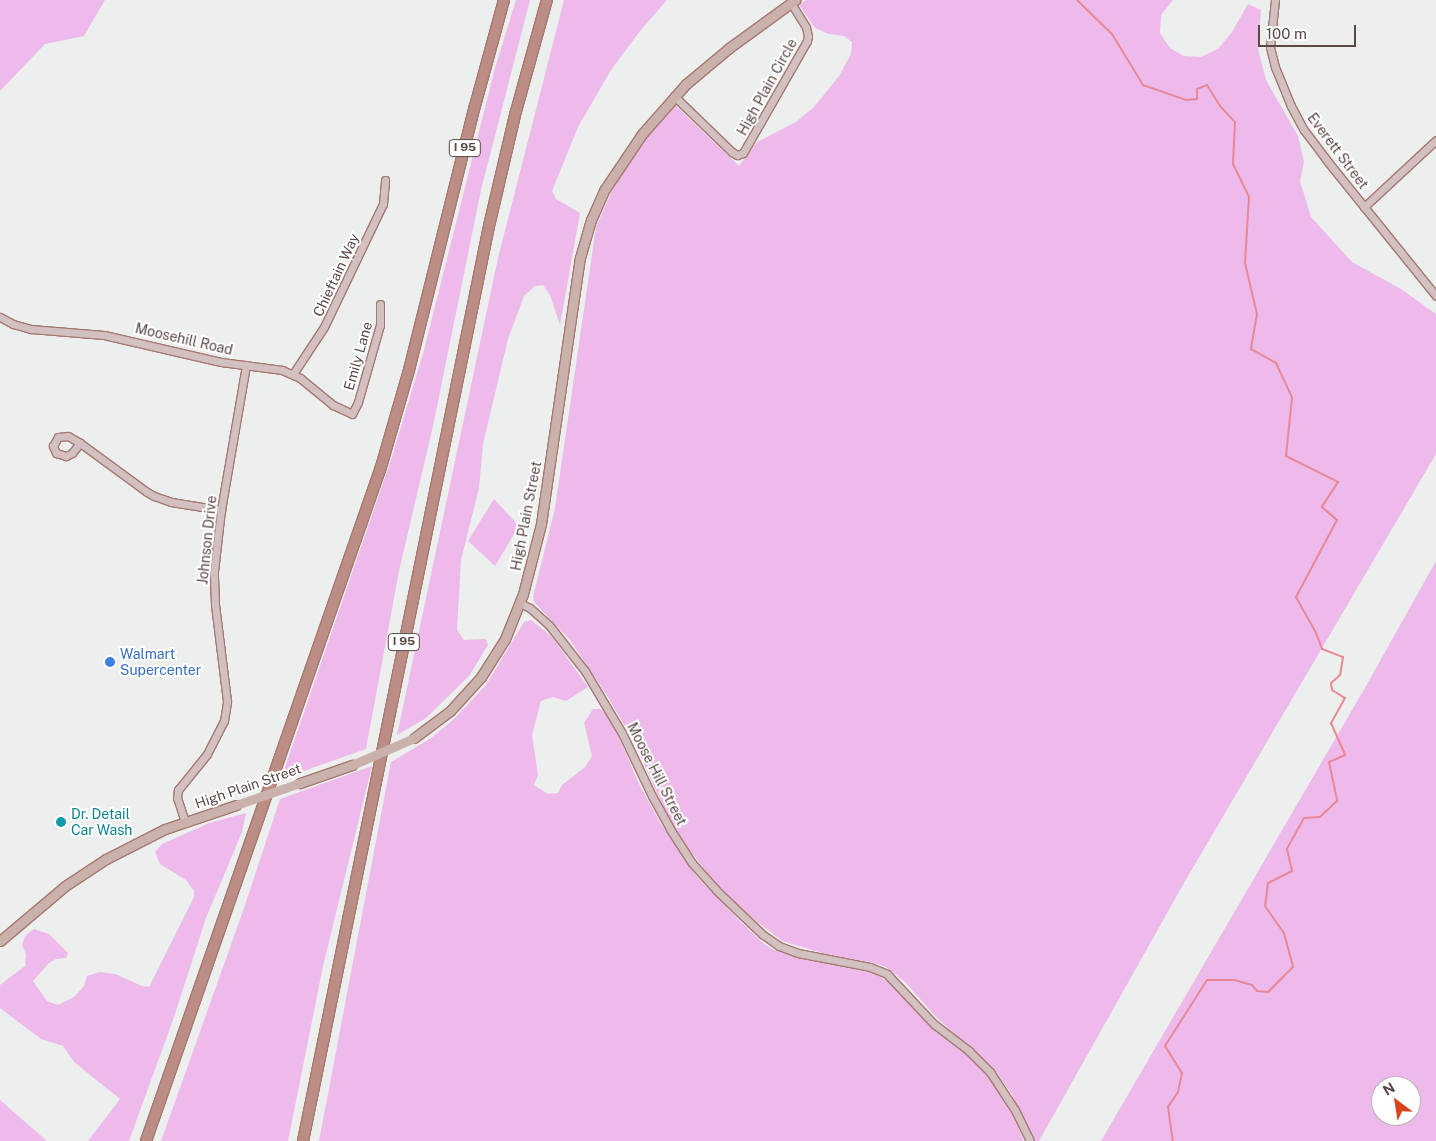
<!DOCTYPE html>
<html>
<head>
<meta charset="utf-8">
<style>
	body { margin:0 }
	#map { position:relative; width:1436px; height:1141px; overflow:hidden; background:#ecefee; font-family:"Public Sans",sans-serif }
	div>[style] { position:absolute }
	[style*='--x'] { left:calc(var(--x)*1px); top:calc(var(--y)*1px); width:calc(var(--w)*1px); rotate:calc(var(--a)*1deg) }
	.green>* { inset:0; background:#edbaeb }
	.stream>* { height:2px; margin:-1px; padding:0 1px; transform-origin:1px; border-radius:1px; background:#e98896 }
	.roads { filter:drop-shadow(1px 0 #a67970) drop-shadow(-1px 0 #a67970) drop-shadow(0 1px #a67970) drop-shadow(0 -1px #a67970) }
	.minor>* { height:7px; margin:-3.5px; padding:0 3.5px; transform-origin:3.5px; border-radius:3.5px; background:#d2c1c0 }
	.major>* { height:9px; margin:-4.5px; padding:0 4.5px; transform-origin:4.5px; border-radius:4.5px; background:#cbb1ac }
	.highway>* { height:10px; margin:-5px; padding:0 5px; transform-origin:5px; border-radius:5px; background:#bb8d84 }
	.major-bridge>* { height:9px; margin:-4.5px; padding:0 4.5px; transform-origin:4.5px; border-radius:4.5px; background:#cbb1ac }
	.dots>* { width:14px; height:14px; translate:-50% -50%; box-sizing:border-box; border:2px solid #fff; border-radius:50% }
	span { translate:-50% -50%; white-space:nowrap; text-align:center; line-height:1.15; -webkit-text-stroke:4px #fff; paint-order:stroke }
	.shield-label span { padding:1px 4px; background:#fff; border:1px solid; border-radius:4px; -webkit-text-stroke-width:0 }
	.shield-label { font-size:12px; color:#594845; font-weight:700 }
	.street-label { font-size:14px; color:#594845 }
	.shop-label { font-size:14px; color:#366cbe }
	.left { translate:0 -50%; text-align:left }
	.culture-label { font-size:14px; color:#0d838f }
	.north { position:absolute; left:1371px; top:1076px; width:50px; height:50px; box-sizing:border-box; background:#fff; border:1px solid #bdb6b5; border-radius:50%; rotate:329deg; font-size:14px; font-weight:700; line-height:20px; text-align:center; color:#594845 }
	.north::after { content:''; display:block; margin:auto; width:18px; height:22px; background:#d8451d; clip-path:polygon(50% 0,100% 100%,50% 72%,0 100%) }
	.scale { position:absolute; left:1258px; top:25px; width:98px; height:22px; box-sizing:border-box; border:2px solid #594845; border-top:0; padding-left:6px; font-size:15px; line-height:18px; white-space:nowrap; color:#594845; -webkit-text-stroke:4px #fff; paint-order:stroke }
</style>
</head>
<body>
<div id="map">
	<div class="green">
		<div style="clip-path:polygon(0 0,105px 0,84px 36px,45px 44px,0 91px)"></div>
		<div style="clip-path:polygon(516px 0,530px 0,481px 190px,433px 426px,399px 571px,366px 749px,281px 779px,391px 460px,424px 350px,495px 68px)"></div>
		<div style="clip-path:polygon(564px 0,667px 0,640px 31px,611px 70px,578px 127px,552px 191px,556px 199px,580px 213px,560px 325px,550px 295px,543px 285px,535px 286px,524px 296px,508px 339px,483px 444px,479px 488px,461px 560px,457px 630px,464px 640px,486px 639px,488px 645px,469px 676px,426px 718px,397px 735px,498px 258px)"></div>
		<div style="clip-path:polygon(806px 0,1173px 0,1161px 15px,1160px 33px,1170px 48px,1184px 56px,1201px 57px,1218px 49px,1232px 32px,1248px 4px,1261px 10px,1258px 49px,1266px 80px,1298px 136px,1304px 162px,1300px 181px,1311px 217px,1352px 262px,1401px 289px,1436px 314px,1436px 454px,1184px 883px,1039px 1141px,1034px 1141px,1011px 1093px,995px 1070px,938px 1019px,904px 981px,886px 967px,874px 963px,822px 953px,782px 941px,746px 913px,712px 879px,684px 843px,665px 811px,634px 742px,608px 697px,570px 640px,534px 602px,533px 597px,555px 508px,596px 227px,614px 186px,632px 156px,674px 104px,739px 166px,757px 142px,796px 122px,814px 107px,839px 76px,851px 54px,852px 42px,844px 36px,829px 34px,815px 28px,799px 5px)"></div>
		<div style="clip-path:polygon(494px 499px,519px 526px,495px 566px,468px 541px)"></div>
		<div style="clip-path:polygon(evenodd,1436px 561px,1436px 1141px,1101px 1141px,1366px 686px,1436px 561px,1381px 1086px,1411px 1086px,1411px 1116px,1381px 1116px,1381px 1086px)"></div>
		<div style="clip-path:polygon(531px 620px,552px 637px,588px 687px,566px 701px,553px 697px,541px 701px,532px 735px,538px 775px,534px 785px,548px 794px,558px 793px,562px 785px,585px 767px,592px 756px,584px 723px,593px 709px,600px 709px,605px 712px,618px 735px,640px 786px,660px 822px,697px 877px,740px 921px,764px 944px,774px 950px,814px 961px,874px 973px,896px 987px,937px 1032px,968px 1055px,992px 1081px,1011px 1111px,1024px 1141px,319px 1141px,391px 762px,431px 738px,454px 719px,486px 685px,524px 622px)"></div>
		<div style="clip-path:polygon(372px 766px,323px 966px,288px 1141px,161px 1141px,243px 911px,280px 799px)"></div>
		<div style="clip-path:polygon(246px 813px,242px 832px,206px 918px,174px 1017px,129px 1141px,88px 1141px,120px 1099px,74px 1062px,63px 1046px,41px 1039px,0 1008px,0 985px,25px 966px,26px 954px,22px 945px,25px 936px,34px 929px,49px 934px,68px 953px,66px 958px,56px 959px,49px 963px,33px 981px,47px 1001px,58px 1005px,74px 997px,84px 986px,87px 976px,100px 972px,115px 974px,142px 986px,149px 987px,194px 897px,194px 891px,186px 880px,160px 864px,155px 852px,162px 844px,209px 823px)"></div>
		<div style="clip-path:polygon(0 1100px,47px 1141px,0 1141px)"></div>
	</div>
	<div class="stream">
		<div style="--x:1077;--y:0;--w:49;--a:44.2"></div>
		<div style="--x:1112;--y:34;--w:60;--a:58.7"></div>
		<div style="--x:1143;--y:85;--w:46;--a:19.2"></div>
		<div style="--x:1186;--y:100;--w:11;--a:-5"></div>
		<div style="--x:1197;--y:99;--w:10;--a:-90"></div>
		<div style="--x:1197;--y:89;--w:11;--a:-22"></div>
		<div style="--x:1207;--y:85;--w:25;--a:58"></div>
		<div style="--x:1220;--y:106;--w:22;--a:47"></div>
		<div style="--x:1235;--y:122;--w:42;--a:92.7"></div>
		<div style="--x:1233;--y:164;--w:37;--a:64"></div>
		<div style="--x:1249;--y:197;--w:66;--a:93.5"></div>
		<div style="--x:1245;--y:263;--w:52;--a:76.8"></div>
		<div style="--x:1257;--y:314;--w:36;--a:100"></div>
		<div style="--x:1251;--y:349;--w:29;--a:29"></div>
		<div style="--x:1276;--y:363;--w:38;--a:65"></div>
		<div style="--x:1292;--y:398;--w:58;--a:95.9"></div>
		<div style="--x:1286;--y:456;--w:58;--a:26.6"></div>
		<div style="--x:1338;--y:482;--w:30;--a:123"></div>
		<div style="--x:1322;--y:507;--w:20;--a:41"></div>
		<div style="--x:1337;--y:520;--w:87;--a:118"></div>
		<div style="--x:1296;--y:597;--w:41;--a:60.9"></div>
		<div style="--x:1316;--y:633;--w:17;--a:69"></div>
		<div style="--x:1322;--y:649;--w:22;--a:21"></div>
		<div style="--x:1343;--y:657;--w:18;--a:99"></div>
		<div style="--x:1340;--y:675;--w:12;--a:138"></div>
		<div style="--x:1331;--y:683;--w:7;--a:82"></div>
		<div style="--x:1332;--y:690;--w:15;--a:32"></div>
		<div style="--x:1345;--y:698;--w:29;--a:119"></div>
		<div style="--x:1331;--y:723;--w:35;--a:66"></div>
		<div style="--x:1345;--y:755;--w:17;--a:156"></div>
		<div style="--x:1329;--y:762;--w:40;--a:78"></div>
		<div style="--x:1337;--y:801;--w:23;--a:137"></div>
		<div style="--x:1320;--y:817;--w:16;--a:176"></div>
		<div style="--x:1304;--y:818;--w:35;--a:119"></div>
		<div style="--x:1287;--y:849;--w:23;--a:77"></div>
		<div style="--x:1292;--y:871;--w:27;--a:153"></div>
		<div style="--x:1268;--y:883;--w:23;--a:97"></div>
		<div style="--x:1265;--y:906;--w:33;--a:55"></div>
		<div style="--x:1284;--y:933;--w:35;--a:75"></div>
		<div style="--x:1293;--y:967;--w:35;--a:135"></div>
		<div style="--x:1268;--y:992;--w:11;--a:-175"></div>
		<div style="--x:1257;--y:991;--w:8;--a:-130"></div>
		<div style="--x:1252;--y:985;--w:19;--a:-164"></div>
		<div style="--x:1234;--y:980;--w:27;--a:180"></div>
		<div style="--x:1207;--y:980;--w:78;--a:122.5"></div>
		<div style="--x:1165;--y:1046;--w:32;--a:58"></div>
		<div style="--x:1182;--y:1073;--w:19;--a:102"></div>
		<div style="--x:1178;--y:1092;--w:18;--a:124"></div>
		<div style="--x:1168;--y:1107;--w:34;--a:82"></div>
	</div>
	<div class="roads">
		<div class="minor">
			<div style="--x:1275;--y:0;--w:47;--a:96.1"></div>
			<div style="--x:1270;--y:47;--w:21;--a:76"></div>
			<div style="--x:1275;--y:67;--w:42;--a:67.7"></div>
			<div style="--x:1291;--y:106;--w:27;--a:62"></div>
			<div style="--x:1304;--y:130;--w:40;--a:53"></div>
			<div style="--x:1328;--y:162;--w:172;--a:51.1"></div>
			<div style="--x:674;--y:96;--w:81;--a:44"></div>
			<div style="--x:732;--y:152;--w:6;--a:31"></div>
			<div style="--x:737;--y:155;--w:6;--a:-18"></div>
			<div style="--x:743;--y:153;--w:129;--a:-60.3"></div>
			<div style="--x:807;--y:41;--w:5;--a:-79"></div>
			<div style="--x:808;--y:36;--w:9;--a:-103"></div>
			<div style="--x:806;--y:27;--w:28;--a:-122"></div>
			<div style="--x:1364;--y:207;--w:98;--a:-42.9"></div>
			<div style="--x:0;--y:317;--w:15;--a:28"></div>
			<div style="--x:13;--y:324;--w:19;--a:16"></div>
			<div style="--x:31;--y:329;--w:73;--a:4.7"></div>
			<div style="--x:104;--y:335;--w:120;--a:13"></div>
			<div style="--x:221;--y:362;--w:62;--a:7.5"></div>
			<div style="--x:282;--y:370;--w:20;--a:24"></div>
			<div style="--x:300;--y:378;--w:43;--a:39.3"></div>
			<div style="--x:333;--y:405;--w:21;--a:25"></div>
			<div style="--x:352;--y:414;--w:13;--a:-63"></div>
			<div style="--x:358;--y:402;--w:80;--a:-74.1"></div>
			<div style="--x:380;--y:325;--w:21;--a:-90"></div>
			<div style="--x:293;--y:374;--w:56;--a:-56.6"></div>
			<div style="--x:324;--y:327;--w:136;--a:-64.4"></div>
			<div style="--x:383;--y:204;--w:24;--a:-85"></div>
			<div style="--x:80;--y:443;--w:13;--a:129"></div>
			<div style="--x:72;--y:453;--w:7;--a:153"></div>
			<div style="--x:66;--y:456;--w:10;--a:-163"></div>
			<div style="--x:56;--y:453;--w:8;--a:-113"></div>
			<div style="--x:53;--y:446;--w:10;--a:-61"></div>
			<div style="--x:58;--y:437;--w:10;--a:-6"></div>
			<div style="--x:68;--y:436;--w:14;--a:30"></div>
			<div style="--x:80;--y:443;--w:83;--a:36.2"></div>
			<div style="--x:147;--y:492;--w:8;--a:30"></div>
			<div style="--x:154;--y:496;--w:18;--a:19"></div>
			<div style="--x:171;--y:502;--w:51;--a:9.1"></div>
			<div style="--x:520;--y:603;--w:11;--a:27"></div>
			<div style="--x:530;--y:608;--w:25;--a:42"></div>
			<div style="--x:549;--y:625;--w:58;--a:52"></div>
			<div style="--x:585;--y:671;--w:72;--a:59.2"></div>
			<div style="--x:622;--y:733;--w:70;--a:64.5"></div>
			<div style="--x:652;--y:796;--w:38;--a:61"></div>
			<div style="--x:670;--y:829;--w:40;--a:57.1"></div>
			<div style="--x:692;--y:863;--w:36;--a:48"></div>
			<div style="--x:716;--y:890;--w:64;--a:43.7"></div>
			<div style="--x:762;--y:934;--w:21;--a:35"></div>
			<div style="--x:779;--y:946;--w:20;--a:20"></div>
			<div style="--x:798;--y:953;--w:73;--a:11"></div>
			<div style="--x:870;--y:967;--w:18;--a:22"></div>
			<div style="--x:887;--y:974;--w:69;--a:46.8"></div>
			<div style="--x:934;--y:1024;--w:44;--a:37.6"></div>
			<div style="--x:969;--y:1051;--w:30;--a:45"></div>
			<div style="--x:990;--y:1072;--w:45;--a:56.7"></div>
			<div style="--x:1015;--y:1110;--w:34;--a:64"></div>
			<div style="--x:185;--y:822;--w:25;--a:-108"></div>
			<div style="--x:177;--y:798;--w:8;--a:-83"></div>
			<div style="--x:178;--y:790;--w:46;--a:-51.1"></div>
			<div style="--x:207;--y:754;--w:37;--a:-63"></div>
			<div style="--x:224;--y:721;--w:20;--a:-81"></div>
			<div style="--x:227;--y:701;--w:97;--a:-97.1"></div>
			<div style="--x:215;--y:605;--w:34;--a:-92"></div>
			<div style="--x:214;--y:571;--w:61;--a:-83.5"></div>
			<div style="--x:221;--y:510;--w:147;--a:-80.2"></div>
		</div>
		<div class="major">
			<div style="--x:414;--y:738;--w:45;--a:-36.9"></div>
			<div style="--x:450;--y:711;--w:46;--a:-47.6"></div>
			<div style="--x:481;--y:677;--w:45;--a:-57.7"></div>
			<div style="--x:505;--y:639;--w:48;--a:-68.2"></div>
			<div style="--x:523;--y:594;--w:72;--a:-75.6"></div>
			<div style="--x:541;--y:524;--w:269;--a:-81.7"></div>
			<div style="--x:580;--y:258;--w:40;--a:-74"></div>
			<div style="--x:591;--y:220;--w:34;--a:-66"></div>
			<div style="--x:605;--y:189;--w:66;--a:-56.1"></div>
			<div style="--x:642;--y:134;--w:67;--a:-48.7"></div>
			<div style="--x:686;--y:84;--w:56;--a:-39.9"></div>
			<div style="--x:729;--y:48;--w:82;--a:-36"></div>
			<div style="--x:300;--y:783;--w:55;--a:-19.1"></div>
			<div style="--x:0;--y:941;--w:85;--a:-40.2"></div>
			<div style="--x:65;--y:886;--w:49;--a:-33.4"></div>
			<div style="--x:106;--y:859;--w:66;--a:-27"></div>
			<div style="--x:165;--y:829;--w:75;--a:-18.7"></div>
		</div>
		<div class="highway">
			<div style="--x:146;--y:1141;--w:714;--a:-70.78"></div>
			<div style="--x:381;--y:467;--w:101;--a:-73.9"></div>
			<div style="--x:409;--y:370;--w:272;--a:-76"></div>
			<div style="--x:475;--y:106;--w:110;--a:-74.7"></div>
			<div style="--x:303;--y:1141;--w:934;--a:-78.51"></div>
			<div style="--x:489;--y:226;--w:114;--a:-76.8"></div>
			<div style="--x:515;--y:115;--w:119;--a:-74.5"></div>
		</div>
	</div>
	<div class="major-bridge">
		<div style="--x:352;--y:765;--w:68;--a:-23.5"></div>
		<div style="--x:236;--y:805;--w:68;--a:-19"></div>
	</div>
	<div class="dots">
		<div style="left:110px;top:662px;background:#3f7fe0"></div>
		<div style="left:61px;top:822px;background:#0f9aa8"></div>
	</div>
	<div class="shield-label">
		<span style="left:465px;top:148px">I 95</span>
		<span style="left:404px;top:642px">I 95</span>
	</div>
	<div class="street-label">
		<span style="left:767px;top:87px;rotate:-61deg">High Plain Circle</span>
		<span style="left:1338px;top:151px;rotate:53deg">Everett Street</span>
		<span style="left:336px;top:275px;rotate:-65deg">Chieftain Way</span>
		<span style="left:184px;top:339px;rotate:13deg">Moosehill Road</span>
		<span style="left:358px;top:356px;rotate:-74deg">Emily Lane</span>
		<span style="left:526px;top:516px;rotate:-79deg">High Plain Street</span>
		<span style="left:207px;top:540px;rotate:-84deg">Johnson Drive</span>
		<span style="left:657px;top:774px;rotate:63deg">Moose Hill Street</span>
		<span style="left:248px;top:786px;rotate:-19deg">High Plain Street</span>
	</div>
	<div class="shop-label">
		<span class="left" style="left:120px;top:662px">Walmart<br>Supercenter</span>
	</div>
	<div class="culture-label">
		<span class="left" style="left:71px;top:822px">Dr. Detail<br>Car Wash</span>
	</div>
	<div class="north">N</div>
	<div class="scale">100 m</div>
</div>
</body>
</html>
